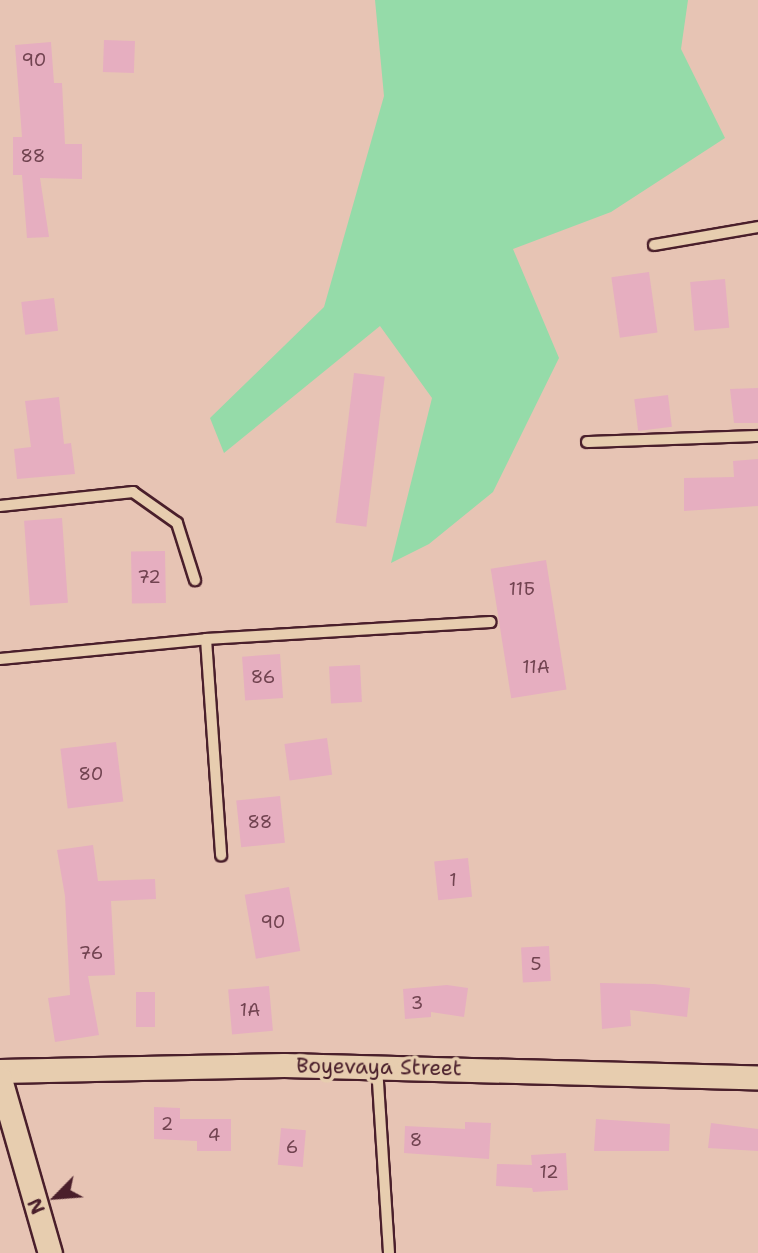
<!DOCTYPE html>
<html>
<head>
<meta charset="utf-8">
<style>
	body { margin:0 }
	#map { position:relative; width:758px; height:1253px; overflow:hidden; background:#e7c4b4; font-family:"Shantell Sans",sans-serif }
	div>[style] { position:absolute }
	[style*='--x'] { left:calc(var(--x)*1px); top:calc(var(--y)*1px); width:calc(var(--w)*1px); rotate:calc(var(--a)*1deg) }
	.green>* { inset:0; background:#95dba9 }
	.building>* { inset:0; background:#e6aec0; transform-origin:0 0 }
	.roads { filter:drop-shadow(2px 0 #4a1f2b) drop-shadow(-2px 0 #4a1f2b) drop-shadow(0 2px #4a1f2b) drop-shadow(0 -2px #4a1f2b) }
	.service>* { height:10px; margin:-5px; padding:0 5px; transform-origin:5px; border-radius:5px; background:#e7cdaf }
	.minor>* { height:23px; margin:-11.5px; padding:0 11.5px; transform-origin:11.5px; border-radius:11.5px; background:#e7cdaf }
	span { translate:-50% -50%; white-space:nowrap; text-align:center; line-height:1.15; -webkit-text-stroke:7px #e7cdaf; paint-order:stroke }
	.number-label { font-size:18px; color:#714350 }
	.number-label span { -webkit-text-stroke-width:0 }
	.street-label { font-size:21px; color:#4a1f2b }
	.north { position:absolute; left:21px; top:1162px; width:70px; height:70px; -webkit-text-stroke:5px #e7cdaf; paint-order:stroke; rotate:245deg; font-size:19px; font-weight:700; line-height:28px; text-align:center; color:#4a1f2b }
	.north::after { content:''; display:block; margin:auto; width:24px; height:32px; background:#4a1f2b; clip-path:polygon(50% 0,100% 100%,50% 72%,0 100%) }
</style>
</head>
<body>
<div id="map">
	<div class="green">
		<div style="clip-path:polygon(375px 0,688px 0,681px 49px,725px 138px,611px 212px,513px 249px,559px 358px,493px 492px,429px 544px,391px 563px,432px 398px,380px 326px,224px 453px,210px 418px,324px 307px,384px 96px)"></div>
	</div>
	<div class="building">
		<div style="left:104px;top:40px;width:31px;height:32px;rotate:2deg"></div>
		<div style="clip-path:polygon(51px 42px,54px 83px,62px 83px,65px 144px,82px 144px,82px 179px,40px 178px,49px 237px,27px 238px,22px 175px,13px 175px,13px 137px,22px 137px,15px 45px)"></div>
		<div style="left:649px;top:272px;width:61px;height:38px;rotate:82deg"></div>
		<div style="left:725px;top:279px;width:49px;height:35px;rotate:85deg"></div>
		<div style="left:54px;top:298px;width:33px;height:33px;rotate:83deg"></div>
		<div style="left:354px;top:373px;width:31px;height:151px;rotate:7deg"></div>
		<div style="clip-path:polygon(758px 388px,758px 423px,734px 423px,730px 389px)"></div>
		<div style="left:668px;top:395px;width:32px;height:34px;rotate:83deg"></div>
		<div style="clip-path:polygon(59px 397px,64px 444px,71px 443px,75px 474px,17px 479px,14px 449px,31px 447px,25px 401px)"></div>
		<div style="clip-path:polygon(758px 459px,758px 506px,684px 511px,684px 478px,734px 477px,733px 461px)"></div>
		<div style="left:62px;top:518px;width:85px;height:38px;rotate:86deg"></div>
		<div style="left:165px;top:551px;width:52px;height:34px;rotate:89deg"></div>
		<div style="left:546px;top:560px;width:131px;height:56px;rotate:81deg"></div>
		<div style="left:280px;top:654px;width:44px;height:38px;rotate:86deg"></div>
		<div style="left:360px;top:665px;width:37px;height:31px;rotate:87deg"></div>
		<div style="left:327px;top:738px;width:37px;height:43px;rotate:82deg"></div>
		<div style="left:116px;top:742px;width:60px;height:56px;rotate:83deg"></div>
		<div style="left:280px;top:796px;width:47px;height:44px;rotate:84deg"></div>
		<div style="clip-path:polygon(93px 845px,98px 881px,155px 879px,156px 899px,111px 901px,115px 975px,88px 976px,99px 1035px,55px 1042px,48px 998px,70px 995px,65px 896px,57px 850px)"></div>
		<div style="left:468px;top:858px;width:39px;height:34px;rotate:84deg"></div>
		<div style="left:289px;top:887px;width:65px;height:45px;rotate:80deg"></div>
		<div style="left:549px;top:946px;width:35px;height:28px;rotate:87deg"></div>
		<div style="clip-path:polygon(600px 983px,654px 984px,690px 988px,687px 1017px,630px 1010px,631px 1026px,602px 1029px)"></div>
		<div style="clip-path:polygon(447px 985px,468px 988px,464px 1017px,431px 1012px,431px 1017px,405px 1019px,403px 989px)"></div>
		<div style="left:269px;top:986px;width:45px;height:41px;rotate:85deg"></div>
		<div style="left:136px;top:992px;width:19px;height:35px"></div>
		<div style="clip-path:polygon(154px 1107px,180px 1108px,180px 1119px,231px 1119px,231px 1151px,197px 1151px,197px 1141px,154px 1139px)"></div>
		<div style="clip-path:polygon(596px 1119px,670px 1124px,669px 1151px,594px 1151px)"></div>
		<div style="clip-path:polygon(465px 1122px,491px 1123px,489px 1159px,404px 1153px,405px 1126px,465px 1129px)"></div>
		<div style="clip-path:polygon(711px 1123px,758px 1129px,758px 1151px,708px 1148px)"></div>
		<div style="left:281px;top:1128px;width:25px;height:37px;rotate:5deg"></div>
		<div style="clip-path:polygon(566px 1153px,568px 1190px,533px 1192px,532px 1188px,496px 1186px,497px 1164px,532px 1165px,531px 1155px)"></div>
	</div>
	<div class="roads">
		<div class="service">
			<div style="--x:654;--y:245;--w:106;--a:-9.8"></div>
			<div style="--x:587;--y:442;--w:171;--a:-2"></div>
			<div style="--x:0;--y:506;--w:134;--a:-6"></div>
			<div style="--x:133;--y:492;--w:54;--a:35.2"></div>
			<div style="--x:177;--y:523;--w:60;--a:72.5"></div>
			<div style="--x:206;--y:639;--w:285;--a:-3.4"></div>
			<div style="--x:0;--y:659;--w:207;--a:-5.5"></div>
			<div style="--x:206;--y:639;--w:217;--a:86"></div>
			<div style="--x:377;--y:1067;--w:186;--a:86.3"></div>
		</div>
		<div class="minor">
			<div style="--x:0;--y:1071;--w:284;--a:-1.2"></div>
			<div style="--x:284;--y:1065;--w:474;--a:1.5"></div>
			<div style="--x:0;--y:1079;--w:181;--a:74"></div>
		</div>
	</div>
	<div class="number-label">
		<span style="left:34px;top:60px">90</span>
		<span style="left:33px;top:156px">88</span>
		<span style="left:149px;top:577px">72</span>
		<span style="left:522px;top:589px">11Б</span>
		<span style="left:536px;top:667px">11А</span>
		<span style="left:263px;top:677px">86</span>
		<span style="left:91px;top:774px">80</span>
		<span style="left:260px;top:822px">88</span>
		<span style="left:453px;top:880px">1</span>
		<span style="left:273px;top:922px">90</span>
		<span style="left:91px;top:953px">76</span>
		<span style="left:536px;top:964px">5</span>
		<span style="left:417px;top:1003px">3</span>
		<span style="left:250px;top:1010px">1А</span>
		<span style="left:167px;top:1124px">2</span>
		<span style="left:214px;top:1135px">4</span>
		<span style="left:416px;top:1140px">8</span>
		<span style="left:292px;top:1147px">6</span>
		<span style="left:549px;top:1172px">12</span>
	</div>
	<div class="street-label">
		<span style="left:379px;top:1067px;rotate:1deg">Boyevaya Street</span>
	</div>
	<div class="north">N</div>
</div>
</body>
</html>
